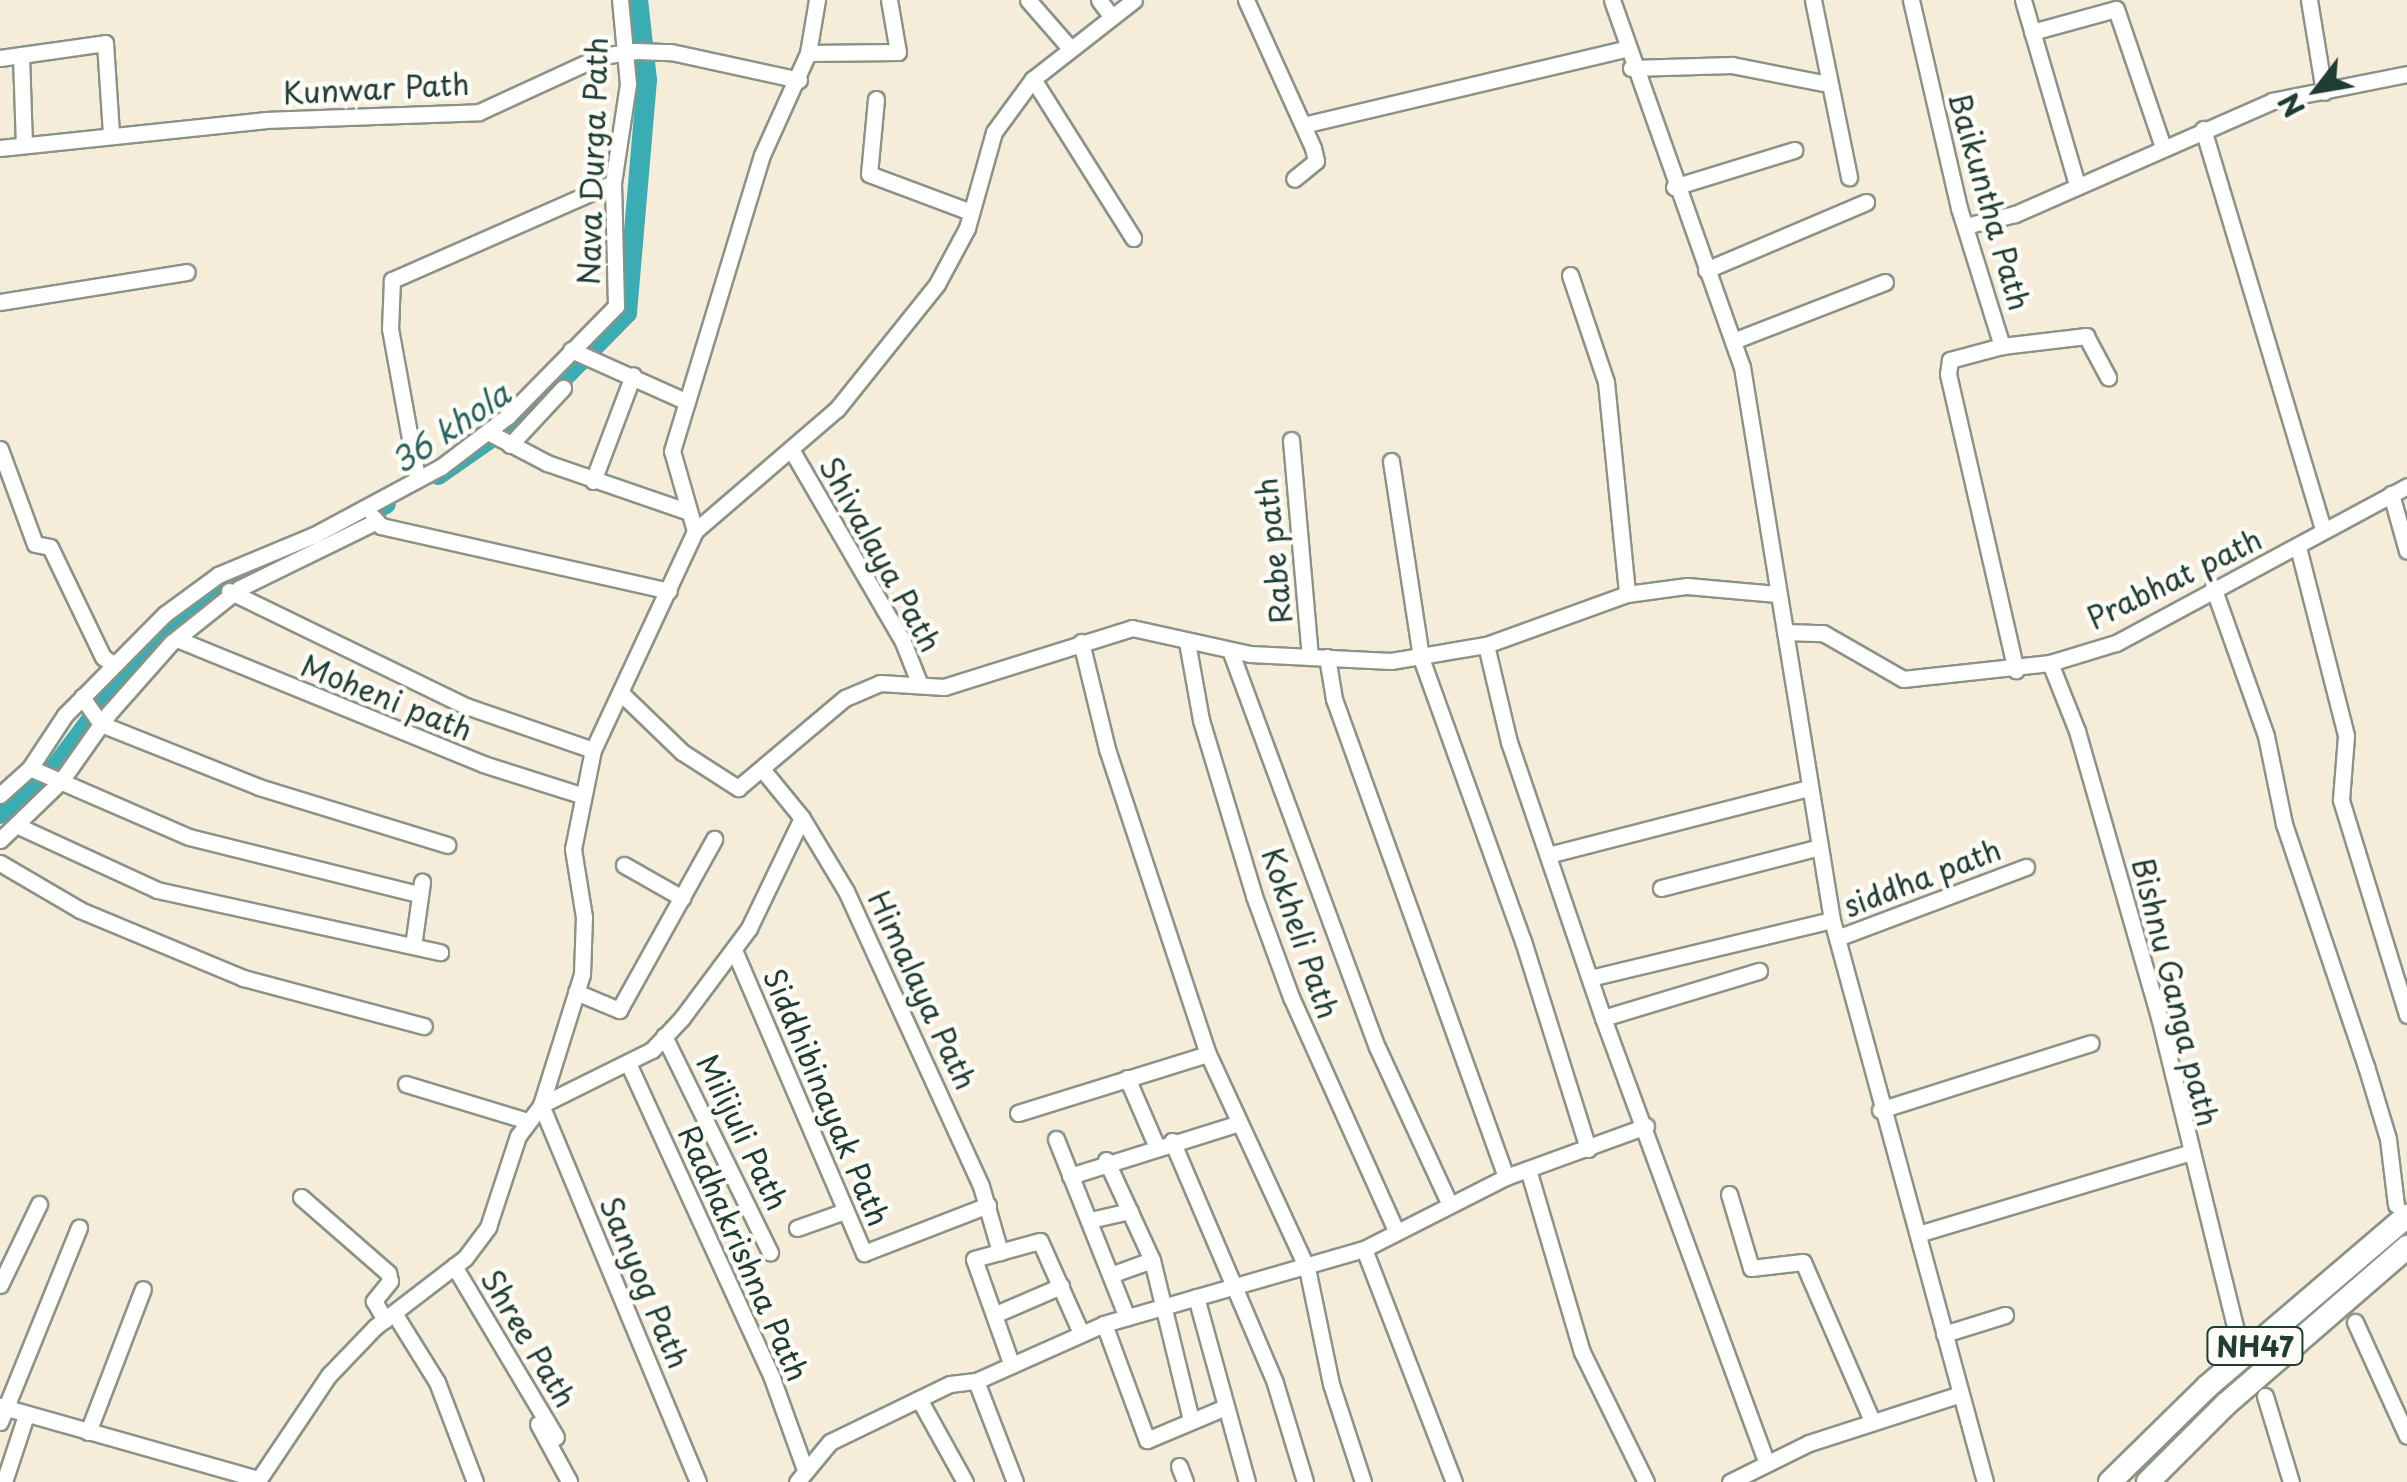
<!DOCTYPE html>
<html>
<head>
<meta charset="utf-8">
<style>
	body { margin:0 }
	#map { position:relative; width:2407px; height:1482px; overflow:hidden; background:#f5ecd9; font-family:"Playpen Sans",sans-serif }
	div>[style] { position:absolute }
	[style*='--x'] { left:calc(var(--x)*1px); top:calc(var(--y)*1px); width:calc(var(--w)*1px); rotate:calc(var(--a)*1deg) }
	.river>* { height:20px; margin:-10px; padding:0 10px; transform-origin:10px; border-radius:10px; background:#3aacb3 }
	.roads { filter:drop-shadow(2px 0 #8a9486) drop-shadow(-2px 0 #8a9486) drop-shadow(0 2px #8a9486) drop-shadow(0 -2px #8a9486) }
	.minor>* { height:15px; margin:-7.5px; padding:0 7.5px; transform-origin:7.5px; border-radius:7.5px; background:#fff }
	.highway>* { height:22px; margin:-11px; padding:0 11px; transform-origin:11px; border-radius:11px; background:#fff }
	span { translate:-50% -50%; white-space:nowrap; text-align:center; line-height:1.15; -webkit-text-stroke:9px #fdfcf7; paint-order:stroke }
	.shield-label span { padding:2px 8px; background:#fdfcf7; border:2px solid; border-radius:8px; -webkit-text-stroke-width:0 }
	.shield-label { font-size:28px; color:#1f3d34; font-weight:700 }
	.street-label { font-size:30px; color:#1f3d34 }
	.water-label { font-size:32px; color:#286460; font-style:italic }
	.north { position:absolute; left:2267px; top:40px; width:100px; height:100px; -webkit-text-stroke:8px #fdfcf7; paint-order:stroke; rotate:239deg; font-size:28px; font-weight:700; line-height:40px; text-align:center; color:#1f3d34 }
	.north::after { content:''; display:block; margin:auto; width:35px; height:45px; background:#1f3d34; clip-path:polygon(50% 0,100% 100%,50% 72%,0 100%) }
</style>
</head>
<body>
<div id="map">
	<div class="river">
		<div style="--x:438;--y:475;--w:117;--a:-34.9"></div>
		<div style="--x:534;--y:408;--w:133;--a:-45.6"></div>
		<div style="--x:627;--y:313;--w:234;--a:-85.1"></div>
		<div style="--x:647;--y:80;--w:81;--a:-96.4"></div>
		<div style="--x:54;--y:769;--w:130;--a:-53.1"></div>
		<div style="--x:132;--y:665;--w:63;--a:-44.4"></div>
		<div style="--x:177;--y:621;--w:77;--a:-34.9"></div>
		<div style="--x:240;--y:577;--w:163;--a:-26.6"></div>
		<div style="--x:0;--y:814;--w:51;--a:-40.2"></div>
	</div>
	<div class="roads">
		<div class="minor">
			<div style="--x:1028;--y:0;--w:62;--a:48.9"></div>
			<div style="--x:1099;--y:0;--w:21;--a:53"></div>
			<div style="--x:1246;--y:0;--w:162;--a:65.6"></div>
			<div style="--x:1313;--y:148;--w:13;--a:77"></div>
			<div style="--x:1316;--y:161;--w:28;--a:141"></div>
			<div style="--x:1612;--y:0;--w:389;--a:70.5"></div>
			<div style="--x:1742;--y:367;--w:560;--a:80.76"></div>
			<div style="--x:1832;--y:920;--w:582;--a:74.77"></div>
			<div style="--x:1813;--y:0;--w:181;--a:78.5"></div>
			<div style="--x:1911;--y:0;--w:213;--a:77"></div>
			<div style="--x:1959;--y:208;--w:145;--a:72.7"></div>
			<div style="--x:2002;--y:346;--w:54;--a:164.9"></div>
			<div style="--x:1950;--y:360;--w:14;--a:98"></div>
			<div style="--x:1948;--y:374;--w:304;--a:77.1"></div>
			<div style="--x:2023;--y:0;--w:193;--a:73.7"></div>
			<div style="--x:2309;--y:0;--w:93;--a:80.7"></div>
			<div style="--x:2032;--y:32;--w:87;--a:-15.3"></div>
			<div style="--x:2116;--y:9;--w:146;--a:71.2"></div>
			<div style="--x:808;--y:53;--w:90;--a:-0.6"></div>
			<div style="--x:898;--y:52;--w:53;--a:-99.8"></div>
			<div style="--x:21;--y:55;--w:89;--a:88.1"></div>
			<div style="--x:0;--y:58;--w:106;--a:-8.1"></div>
			<div style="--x:105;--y:43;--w:91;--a:86.2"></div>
			<div style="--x:1631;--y:68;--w:101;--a:-1.7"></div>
			<div style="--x:1732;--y:65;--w:98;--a:11.2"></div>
			<div style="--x:1033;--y:79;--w:188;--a:57.8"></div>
			<div style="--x:876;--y:99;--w:75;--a:95.3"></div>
			<div style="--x:869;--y:174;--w:106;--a:20.5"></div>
			<div style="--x:1303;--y:125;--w:331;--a:-13.3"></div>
			<div style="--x:2203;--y:129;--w:417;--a:73.3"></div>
			<div style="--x:0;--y:148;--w:266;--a:-6"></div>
			<div style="--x:265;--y:120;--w:214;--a:-2.1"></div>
			<div style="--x:479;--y:112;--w:134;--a:-24.7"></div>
			<div style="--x:601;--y:56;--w:34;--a:-8"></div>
			<div style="--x:635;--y:51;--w:36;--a:2"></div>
			<div style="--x:671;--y:52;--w:131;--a:12.3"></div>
			<div style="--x:1674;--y:187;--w:126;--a:-17.1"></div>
			<div style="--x:1965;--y:226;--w:51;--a:-13.5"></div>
			<div style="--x:2015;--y:214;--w:281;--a:-23.7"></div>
			<div style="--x:2272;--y:101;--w:138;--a:-11.3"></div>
			<div style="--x:1706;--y:270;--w:174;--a:-23"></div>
			<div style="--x:1570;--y:275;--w:113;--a:71.4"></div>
			<div style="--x:1606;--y:382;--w:213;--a:84.3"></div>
			<div style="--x:0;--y:302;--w:189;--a:-9.1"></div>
			<div style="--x:1733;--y:341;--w:163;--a:-21.2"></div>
			<div style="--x:2002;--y:346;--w:85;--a:-6.8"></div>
			<div style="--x:2086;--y:336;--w:47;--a:61.8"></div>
			<div style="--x:571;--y:350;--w:127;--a:24.1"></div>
			<div style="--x:488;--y:432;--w:67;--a:27.7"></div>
			<div style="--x:547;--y:463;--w:150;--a:19"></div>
			<div style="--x:1291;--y:440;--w:218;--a:85"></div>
			<div style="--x:510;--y:445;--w:78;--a:-47.1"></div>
			<div style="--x:0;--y:449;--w:101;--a:69.8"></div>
			<div style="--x:35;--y:544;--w:15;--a:11"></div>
			<div style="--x:50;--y:547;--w:122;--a:64.3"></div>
			<div style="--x:103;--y:657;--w:12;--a:35"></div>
			<div style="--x:792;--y:451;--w:221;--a:59.8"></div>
			<div style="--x:903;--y:642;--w:46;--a:68.4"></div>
			<div style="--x:1391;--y:461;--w:199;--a:81.3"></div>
			<div style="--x:1421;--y:658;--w:301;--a:70.2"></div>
			<div style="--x:1523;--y:941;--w:218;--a:72.6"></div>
			<div style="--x:417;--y:477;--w:150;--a:-100.3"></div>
			<div style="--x:390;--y:329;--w:49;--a:-87.7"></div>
			<div style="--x:392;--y:280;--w:241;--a:-23.7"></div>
			<div style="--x:593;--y:481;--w:113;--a:-69.3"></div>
			<div style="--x:2391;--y:494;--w:59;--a:74.3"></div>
			<div style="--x:373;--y:517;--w:12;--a:48"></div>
			<div style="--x:381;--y:526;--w:295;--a:12.7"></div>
			<div style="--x:695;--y:531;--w:83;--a:-106"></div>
			<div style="--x:672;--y:451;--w:309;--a:-73.1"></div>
			<div style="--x:762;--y:155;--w:112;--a:-65.7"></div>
			<div style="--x:808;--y:53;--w:54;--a:-80.4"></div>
			<div style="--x:2298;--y:547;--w:195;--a:75.7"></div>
			<div style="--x:2346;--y:736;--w:64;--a:94.5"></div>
			<div style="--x:2341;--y:800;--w:225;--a:72.9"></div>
			<div style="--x:2213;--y:587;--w:158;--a:70.4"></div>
			<div style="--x:2266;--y:736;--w:90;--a:78.4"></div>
			<div style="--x:2284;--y:824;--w:256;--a:71.3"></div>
			<div style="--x:2366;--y:1066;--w:76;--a:73.2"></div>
			<div style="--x:2388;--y:1139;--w:66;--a:83.1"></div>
			<div style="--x:229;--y:591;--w:263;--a:25.9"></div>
			<div style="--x:466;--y:706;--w:134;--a:19.1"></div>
			<div style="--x:1785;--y:632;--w:38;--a:2"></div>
			<div style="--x:1823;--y:633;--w:92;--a:29.9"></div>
			<div style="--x:1903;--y:679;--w:148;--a:-6.2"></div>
			<div style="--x:2050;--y:663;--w:69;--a:-16.9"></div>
			<div style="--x:2116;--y:643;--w:331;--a:-28.3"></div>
			<div style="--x:177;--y:639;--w:331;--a:22.2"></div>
			<div style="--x:483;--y:764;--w:103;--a:17.6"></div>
			<div style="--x:1081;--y:642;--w:110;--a:76.3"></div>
			<div style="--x:1107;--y:749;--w:321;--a:71.7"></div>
			<div style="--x:1208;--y:1054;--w:236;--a:65.2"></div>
			<div style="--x:1307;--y:1268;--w:118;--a:78.3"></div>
			<div style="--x:1331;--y:1384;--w:103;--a:71.9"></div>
			<div style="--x:1187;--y:642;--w:79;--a:79.8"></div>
			<div style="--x:1201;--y:720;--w:184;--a:73.2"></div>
			<div style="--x:1254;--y:896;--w:108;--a:69.9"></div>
			<div style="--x:1291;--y:997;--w:256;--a:65.8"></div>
			<div style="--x:1486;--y:645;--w:100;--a:76.7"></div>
			<div style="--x:1509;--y:742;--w:292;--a:71.2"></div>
			<div style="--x:1603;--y:1018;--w:472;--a:69.8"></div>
			<div style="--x:1230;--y:650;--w:423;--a:69.7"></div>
			<div style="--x:1377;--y:1047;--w:172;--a:65.2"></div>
			<div style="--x:1327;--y:657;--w:43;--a:80.5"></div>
			<div style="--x:1334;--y:699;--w:508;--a:70.21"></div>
			<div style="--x:2050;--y:663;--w:73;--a:68.3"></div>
			<div style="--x:2077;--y:731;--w:298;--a:74"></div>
			<div style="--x:2159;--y:1017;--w:331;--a:76.2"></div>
			<div style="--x:624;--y:696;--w:81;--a:44"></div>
			<div style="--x:682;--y:752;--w:67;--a:32.7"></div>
			<div style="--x:738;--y:788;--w:140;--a:-40.1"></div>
			<div style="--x:845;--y:698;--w:38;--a:-23"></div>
			<div style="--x:880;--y:683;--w:64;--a:3.6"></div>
			<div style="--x:944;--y:687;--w:197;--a:-17.4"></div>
			<div style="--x:1132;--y:628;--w:121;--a:12.4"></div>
			<div style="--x:1250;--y:654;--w:141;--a:2.8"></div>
			<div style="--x:1391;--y:661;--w:96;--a:-9.6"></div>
			<div style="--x:1486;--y:645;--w:150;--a:-19.9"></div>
			<div style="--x:1627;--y:594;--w:61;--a:-7.6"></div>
			<div style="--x:1687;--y:586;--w:90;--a:5.1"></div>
			<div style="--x:82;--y:697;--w:33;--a:55"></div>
			<div style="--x:101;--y:724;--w:170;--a:21.7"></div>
			<div style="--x:259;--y:787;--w:197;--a:17.1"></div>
			<div style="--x:30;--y:768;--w:173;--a:23.5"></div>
			<div style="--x:189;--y:837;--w:236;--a:14"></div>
			<div style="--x:762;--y:769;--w:63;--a:50.8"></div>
			<div style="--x:802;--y:818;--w:85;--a:58.9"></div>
			<div style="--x:846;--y:891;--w:324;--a:65.4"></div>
			<div style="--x:981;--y:1186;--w:69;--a:73.9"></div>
			<div style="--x:0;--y:795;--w:40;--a:-42"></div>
			<div style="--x:30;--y:768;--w:64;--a:-56.6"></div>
			<div style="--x:65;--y:715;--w:142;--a:-45.3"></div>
			<div style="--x:165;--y:614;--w:66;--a:-36.3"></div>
			<div style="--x:218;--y:575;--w:104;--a:-22.6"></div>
			<div style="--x:314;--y:535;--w:144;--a:-28.2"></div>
			<div style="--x:441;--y:467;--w:84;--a:-37.3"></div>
			<div style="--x:508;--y:416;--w:154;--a:-45.5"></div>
			<div style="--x:616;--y:306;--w:123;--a:-91.4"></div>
			<div style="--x:613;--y:183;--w:100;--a:-81.4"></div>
			<div style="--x:628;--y:84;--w:84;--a:-95.4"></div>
			<div style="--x:16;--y:825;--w:155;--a:24.7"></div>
			<div style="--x:157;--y:890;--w:290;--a:12.4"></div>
			<div style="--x:0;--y:840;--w:85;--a:-44"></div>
			<div style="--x:61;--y:781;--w:83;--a:-54.8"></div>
			<div style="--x:109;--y:713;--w:94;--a:-48.5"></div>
			<div style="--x:171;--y:643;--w:88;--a:-38.6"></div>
			<div style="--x:240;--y:588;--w:150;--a:-26.1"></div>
			<div style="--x:1548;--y:855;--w:269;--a:-14.4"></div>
			<div style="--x:0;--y:863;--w:93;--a:30.4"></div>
			<div style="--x:80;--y:910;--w:177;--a:22.6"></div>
			<div style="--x:243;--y:978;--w:187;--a:14.9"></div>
			<div style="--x:624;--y:865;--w:67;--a:29.6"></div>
			<div style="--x:1661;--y:888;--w:164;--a:-14.5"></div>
			<div style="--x:1837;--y:938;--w:202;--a:-20.6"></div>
			<div style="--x:413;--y:946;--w:65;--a:-82"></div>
			<div style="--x:734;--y:950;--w:330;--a:66.8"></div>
			<div style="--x:864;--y:1253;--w:133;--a:-21.2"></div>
			<div style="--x:1590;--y:978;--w:249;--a:-13.5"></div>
			<div style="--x:576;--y:992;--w:47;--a:22.7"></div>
			<div style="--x:619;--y:1010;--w:196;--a:-60.9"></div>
			<div style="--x:1603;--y:1018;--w:163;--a:-16.8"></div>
			<div style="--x:664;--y:1036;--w:241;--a:63.9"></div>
			<div style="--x:628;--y:1063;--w:346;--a:65.4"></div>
			<div style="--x:772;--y:1378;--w:95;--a:70.2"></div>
			<div style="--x:1127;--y:1078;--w:73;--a:66.6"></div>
			<div style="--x:406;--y:1084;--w:127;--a:16.9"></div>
			<div style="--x:1880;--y:1110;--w:221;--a:-17.6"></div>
			<div style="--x:1018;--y:1113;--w:199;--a:-17.3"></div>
			<div style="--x:1056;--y:1139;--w:192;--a:68.3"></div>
			<div style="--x:1172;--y:1141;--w:263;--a:66.9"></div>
			<div style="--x:1275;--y:1383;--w:103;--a:73.1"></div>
			<div style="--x:1106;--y:1160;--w:110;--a:65.3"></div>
			<div style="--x:1152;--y:1260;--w:165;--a:76.3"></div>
			<div style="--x:1528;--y:1169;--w:191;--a:73.6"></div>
			<div style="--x:1582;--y:1352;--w:145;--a:63.8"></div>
			<div style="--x:1070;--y:1176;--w:177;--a:-17.4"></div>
			<div style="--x:1729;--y:1194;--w:77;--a:73.4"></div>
			<div style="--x:1751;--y:1268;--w:52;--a:-6.6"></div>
			<div style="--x:1803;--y:1262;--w:173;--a:66.5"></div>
			<div style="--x:301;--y:1197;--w:116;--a:41.1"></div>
			<div style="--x:388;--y:1273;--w:8;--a:76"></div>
			<div style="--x:390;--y:1281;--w:26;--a:129"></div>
			<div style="--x:374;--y:1301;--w:22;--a:60"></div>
			<div style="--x:1090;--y:1220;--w:41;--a:-12.7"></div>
			<div style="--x:797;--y:1228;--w:51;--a:-19.5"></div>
			<div style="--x:1918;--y:1234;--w:282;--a:-16.7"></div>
			<div style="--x:1364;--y:1249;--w:250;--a:68.9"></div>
			<div style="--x:454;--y:1266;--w:199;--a:59.2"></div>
			<div style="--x:1113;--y:1274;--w:41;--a:-19.7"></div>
			<div style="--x:0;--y:1285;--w:90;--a:-64.3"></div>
			<div style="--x:1196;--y:1297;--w:192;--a:74.6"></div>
			<div style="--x:394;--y:1313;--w:81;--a:58.1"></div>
			<div style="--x:437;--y:1382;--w:107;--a:69.2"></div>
			<div style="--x:996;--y:1314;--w:71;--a:-23.3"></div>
			<div style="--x:2355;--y:1322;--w:125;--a:65.5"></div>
			<div style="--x:1104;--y:1324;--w:124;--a:69.7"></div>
			<div style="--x:1147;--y:1440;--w:82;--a:-22.8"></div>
			<div style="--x:1944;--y:1334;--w:64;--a:-17.3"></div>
			<div style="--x:1011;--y:1363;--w:110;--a:-109.6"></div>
			<div style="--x:974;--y:1259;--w:68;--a:-15.3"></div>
			<div style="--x:1040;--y:1241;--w:101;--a:66"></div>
			<div style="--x:976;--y:1381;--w:108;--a:68.9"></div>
			<div style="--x:2265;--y:1396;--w:90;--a:73.2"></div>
			<div style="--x:919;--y:1399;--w:95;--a:61"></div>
			<div style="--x:0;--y:1406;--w:268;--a:15.8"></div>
			<div style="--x:0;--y:1422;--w:210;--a:-67.9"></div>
			<div style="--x:538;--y:1424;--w:65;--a:61.5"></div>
			<div style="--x:88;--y:1432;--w:153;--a:-69"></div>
			<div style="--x:1179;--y:1466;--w:17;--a:69"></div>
			<div style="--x:4;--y:1482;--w:71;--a:-71.8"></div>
			<div style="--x:257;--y:1482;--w:129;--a:-56.1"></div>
			<div style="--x:329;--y:1375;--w:66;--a:-46.2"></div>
			<div style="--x:375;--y:1327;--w:113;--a:-37.5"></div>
			<div style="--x:465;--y:1258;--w:39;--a:-53"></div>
			<div style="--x:488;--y:1227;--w:96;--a:-71.8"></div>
			<div style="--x:518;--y:1136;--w:39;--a:-53"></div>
			<div style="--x:541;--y:1105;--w:137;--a:-72.6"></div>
			<div style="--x:582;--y:974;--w:57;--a:-88"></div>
			<div style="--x:584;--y:917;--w:69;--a:-99.2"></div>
			<div style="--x:573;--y:849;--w:101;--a:-78.6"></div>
			<div style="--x:593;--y:750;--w:242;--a:-65"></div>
			<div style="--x:695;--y:531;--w:187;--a:-40.7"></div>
			<div style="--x:837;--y:409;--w:160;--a:-51.3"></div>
			<div style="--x:937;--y:284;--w:64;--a:-61.8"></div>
			<div style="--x:967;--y:228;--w:100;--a:-74.3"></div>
			<div style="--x:994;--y:132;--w:66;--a:-53.7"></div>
			<div style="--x:1033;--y:79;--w:128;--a:-38"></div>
			<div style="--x:698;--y:1482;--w:408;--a:-112.6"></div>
			<div style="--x:541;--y:1105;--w:124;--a:-26.4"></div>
			<div style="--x:652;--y:1050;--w:44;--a:-46.8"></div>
			<div style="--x:682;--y:1018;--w:112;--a:-53.3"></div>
			<div style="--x:749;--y:928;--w:122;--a:-64.3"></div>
			<div style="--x:797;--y:1482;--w:52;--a:-50.5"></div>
			<div style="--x:830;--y:1442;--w:133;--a:-25.8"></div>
			<div style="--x:950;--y:1384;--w:26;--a:-7"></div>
			<div style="--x:976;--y:1381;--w:140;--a:-24"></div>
			<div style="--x:1104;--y:1324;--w:271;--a:-16.1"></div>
			<div style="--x:1364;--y:1249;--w:159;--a:-26.9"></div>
			<div style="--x:1506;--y:1177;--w:149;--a:-20"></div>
			<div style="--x:1730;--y:1482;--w:88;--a:-26.3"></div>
			<div style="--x:1809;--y:1443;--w:157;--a:-17.9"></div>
		</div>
		<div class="highway">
			<div style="--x:2110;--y:1482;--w:137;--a:-44.4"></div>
			<div style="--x:2208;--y:1386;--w:262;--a:-40.5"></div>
			<div style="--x:2148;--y:1482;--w:110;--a:-45"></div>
			<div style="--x:2226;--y:1404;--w:240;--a:-40.9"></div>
		</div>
	</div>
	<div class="shield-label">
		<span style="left:2255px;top:1346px">NH47</span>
	</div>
	<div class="street-label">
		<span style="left:376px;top:88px;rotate:-3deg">Kunwar Path</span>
		<span style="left:592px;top:161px;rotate:-88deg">Nava Durga Path</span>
		<span style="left:1990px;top:201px;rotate:74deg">Baikuntha Path</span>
		<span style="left:1273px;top:551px;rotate:-96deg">Rabe path</span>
		<span style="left:881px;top:554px;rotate:61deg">Shivalaya Path</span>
		<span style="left:2174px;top:578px;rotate:-26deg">Prabhat path</span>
		<span style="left:387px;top:697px;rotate:22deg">Moheni path</span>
		<span style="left:1922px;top:877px;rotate:-21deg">siddha path</span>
		<span style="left:1301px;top:933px;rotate:71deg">Kokheli Path</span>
		<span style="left:923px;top:990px;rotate:65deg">Himalaya Path</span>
		<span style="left:2176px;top:992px;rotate:76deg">Bishnu Ganga path</span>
		<span style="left:827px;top:1097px;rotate:67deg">Siddhibinayak Path</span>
		<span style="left:743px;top:1132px;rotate:64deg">Milijuli Path</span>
		<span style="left:744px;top:1253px;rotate:66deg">Radhakrishna Path</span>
		<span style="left:645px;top:1282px;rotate:67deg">Sanyog Path</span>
		<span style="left:529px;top:1338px;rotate:59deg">Shree Path</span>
	</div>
	<div class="water-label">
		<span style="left:450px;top:427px;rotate:-34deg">36 khola</span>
	</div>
	<div class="north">N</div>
</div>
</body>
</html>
